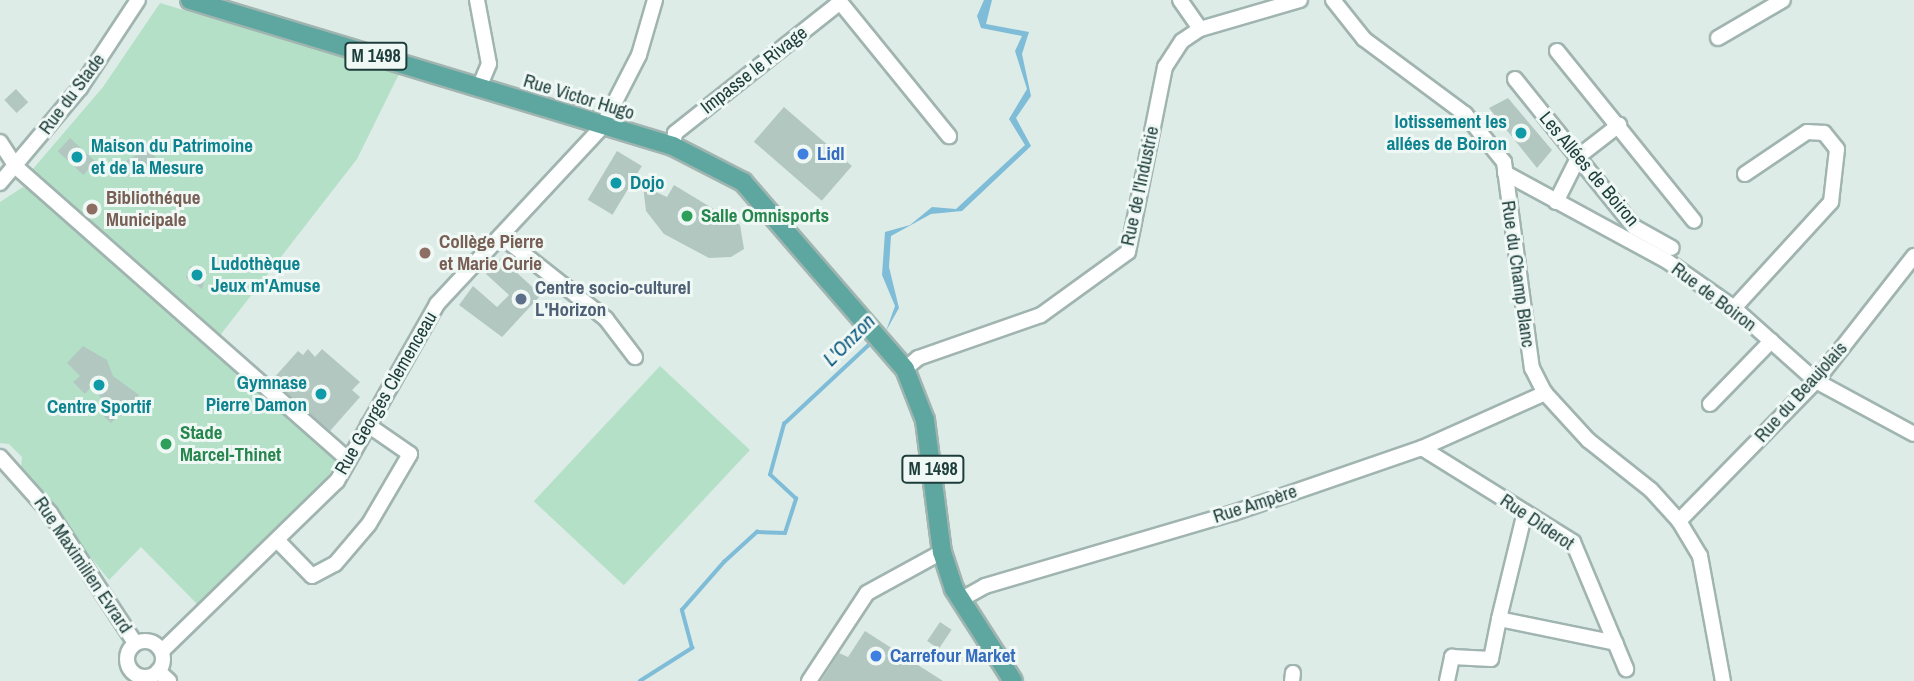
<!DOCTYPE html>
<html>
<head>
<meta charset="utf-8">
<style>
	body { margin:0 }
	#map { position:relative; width:1914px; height:681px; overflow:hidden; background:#deece8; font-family:"Archivo Narrow",sans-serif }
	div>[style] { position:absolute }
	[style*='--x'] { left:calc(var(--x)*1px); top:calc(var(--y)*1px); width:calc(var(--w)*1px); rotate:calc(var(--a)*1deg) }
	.green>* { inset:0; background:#b4e0c7; transform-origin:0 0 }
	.water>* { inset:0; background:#7fbcd8 }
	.stream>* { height:3.5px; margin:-1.75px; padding:0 1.75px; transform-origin:1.75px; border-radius:1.75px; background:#7fbcd8 }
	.building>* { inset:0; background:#b3c7c1; transform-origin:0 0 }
	.roads { filter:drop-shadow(2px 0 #a0b4b0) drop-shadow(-2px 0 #a0b4b0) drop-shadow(0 2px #a0b4b0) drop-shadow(0 -2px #a0b4b0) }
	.minor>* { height:14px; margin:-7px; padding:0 7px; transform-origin:7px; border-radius:7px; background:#fff }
	.minor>.ring { margin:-7px; padding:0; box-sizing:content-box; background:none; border:14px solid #fff; border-radius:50% }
	.major>* { height:18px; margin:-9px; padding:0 9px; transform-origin:9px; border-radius:9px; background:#5da7a0 }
	.dots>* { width:19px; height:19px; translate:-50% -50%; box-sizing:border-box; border:4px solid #eff8f5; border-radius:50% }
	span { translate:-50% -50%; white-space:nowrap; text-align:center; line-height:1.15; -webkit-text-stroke:6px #eff8f5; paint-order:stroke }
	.shield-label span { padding:2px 5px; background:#eff8f5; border:2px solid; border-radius:5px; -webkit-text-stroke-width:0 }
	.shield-label { font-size:18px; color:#1d3d3a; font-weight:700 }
	.street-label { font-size:19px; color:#1d3d3a }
	.culture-label { font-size:19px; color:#0d838f; font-weight:700 }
	.right { translate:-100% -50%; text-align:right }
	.left { translate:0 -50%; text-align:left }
	.shop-label { font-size:19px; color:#366cbe; font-weight:700 }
	.education-label { font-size:19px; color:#785e54; font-weight:700 }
	.leisure-label { font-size:19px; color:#27864d; font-weight:700 }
	.service-label { font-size:19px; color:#4e5e75; font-weight:700 }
	.water-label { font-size:21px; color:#115b80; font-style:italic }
</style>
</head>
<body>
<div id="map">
	<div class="green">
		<div style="clip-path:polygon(160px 3px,399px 74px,357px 159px,218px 338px,32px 170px,103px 87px)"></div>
		<div style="clip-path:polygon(23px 187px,35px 191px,338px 457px,328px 477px,197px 604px,141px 547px,109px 580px,21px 469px,22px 457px,9px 444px,0 443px,0 202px)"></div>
		<div style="left:660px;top:366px;width:123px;height:185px;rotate:43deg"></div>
	</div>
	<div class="water">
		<div style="clip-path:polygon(984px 0,992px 0,986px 24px,1029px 32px,1022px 54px,1031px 96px,1016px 118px,1031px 146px,962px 211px,931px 214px,891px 236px,889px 267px,899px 308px,886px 331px,895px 306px,882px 275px,885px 232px,910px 225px,932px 207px,956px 209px,1025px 145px,1009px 119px,1027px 89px,1015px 51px,1022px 36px,981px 28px,977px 16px)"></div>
	</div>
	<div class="stream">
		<div style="--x:640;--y:681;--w:62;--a:-32.4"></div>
		<div style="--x:692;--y:648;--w:39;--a:-105"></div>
		<div style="--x:682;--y:610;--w:64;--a:-48.8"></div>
		<div style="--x:724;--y:562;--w:45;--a:-42.3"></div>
		<div style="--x:757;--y:532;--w:28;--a:2"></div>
		<div style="--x:785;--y:533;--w:36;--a:-72"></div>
		<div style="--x:796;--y:499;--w:35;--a:-137"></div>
		<div style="--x:770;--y:475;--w:53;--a:-74.6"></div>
		<div style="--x:784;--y:424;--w:123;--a:-43"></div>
	</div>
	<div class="building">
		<div style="left:16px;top:89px;width:18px;height:16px;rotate:47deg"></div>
		<div style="clip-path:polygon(1508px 98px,1552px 150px,1537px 168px,1489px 108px)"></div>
		<div style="left:784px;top:107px;width:90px;height:46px;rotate:41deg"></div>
		<div style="left:70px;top:138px;width:35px;height:18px;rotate:43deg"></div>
		<div style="clip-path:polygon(149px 147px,157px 160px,122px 178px,115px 168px)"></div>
		<div style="left:617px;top:151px;width:29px;height:57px;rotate:31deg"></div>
		<div style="clip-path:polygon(674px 185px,740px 225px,744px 249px,731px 257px,709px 258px,664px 234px,646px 211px,643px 186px,667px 197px)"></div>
		<div style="clip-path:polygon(501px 258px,541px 295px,502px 337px,459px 305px,473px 286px,497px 307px,509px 295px,486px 274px)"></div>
		<div style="clip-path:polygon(190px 266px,207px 272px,202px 289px,186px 278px)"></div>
		<div style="clip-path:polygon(83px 346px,107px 360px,113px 376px,139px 395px,111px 423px,101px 414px,104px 401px,91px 387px,85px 394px,73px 382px,80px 376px,67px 363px)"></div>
		<div style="clip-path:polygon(308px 349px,315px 357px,322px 349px,360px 382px,352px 390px,360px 397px,330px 431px,272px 380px,298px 351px,303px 355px)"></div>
		<div style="left:940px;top:622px;width:14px;height:23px;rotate:34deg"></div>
		<div style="clip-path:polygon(865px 631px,907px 658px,943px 681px,821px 681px,839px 653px,848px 657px)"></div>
	</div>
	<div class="roads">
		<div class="minor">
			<div style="--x:477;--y:0;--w:65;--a:79.4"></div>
			<div style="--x:489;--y:64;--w:26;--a:113"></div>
			<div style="--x:1180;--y:0;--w:35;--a:55"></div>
			<div style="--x:1333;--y:0;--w:50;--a:51.5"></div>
			<div style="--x:1364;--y:39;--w:126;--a:36.6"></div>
			<div style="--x:1465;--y:114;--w:62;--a:50.9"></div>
			<div style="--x:1504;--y:162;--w:208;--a:82.3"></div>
			<div style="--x:1532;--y:368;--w:28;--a:63"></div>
			<div style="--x:1545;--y:393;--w:64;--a:47.5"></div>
			<div style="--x:1588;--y:440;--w:80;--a:38.4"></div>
			<div style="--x:1651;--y:490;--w:42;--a:47.9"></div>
			<div style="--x:1679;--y:521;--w:41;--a:59"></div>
			<div style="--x:1700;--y:556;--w:127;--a:79.6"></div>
			<div style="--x:1718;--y:38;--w:75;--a:-30.3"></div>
			<div style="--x:1557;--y:51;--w:218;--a:51.1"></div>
			<div style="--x:1515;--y:79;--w:190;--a:51.2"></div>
			<div style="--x:1634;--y:227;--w:43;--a:28.9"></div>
			<div style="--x:0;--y:142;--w:30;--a:57"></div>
			<div style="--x:16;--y:167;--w:443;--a:41.4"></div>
			<div style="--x:673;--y:146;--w:13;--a:-81"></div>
			<div style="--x:675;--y:133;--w:211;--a:-38.4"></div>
			<div style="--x:840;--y:2;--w:173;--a:50.9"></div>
			<div style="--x:1505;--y:173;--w:184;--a:28.5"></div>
			<div style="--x:1667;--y:261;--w:82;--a:35"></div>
			<div style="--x:1734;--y:308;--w:110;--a:41.7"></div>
			<div style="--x:1816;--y:381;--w:111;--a:28.4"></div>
			<div style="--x:0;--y:183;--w:124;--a:-49.9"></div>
			<div style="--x:80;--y:88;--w:105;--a:-56.6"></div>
			<div style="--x:1556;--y:202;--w:51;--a:-63.4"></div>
			<div style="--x:1579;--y:156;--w:51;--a:-37.8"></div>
			<div style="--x:501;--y:236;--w:134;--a:38.3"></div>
			<div style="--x:606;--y:319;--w:48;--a:52.7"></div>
			<div style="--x:1734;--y:308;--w:144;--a:-47.5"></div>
			<div style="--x:1831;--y:202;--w:53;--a:-83.5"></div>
			<div style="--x:1837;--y:149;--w:21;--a:-129"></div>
			<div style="--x:1824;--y:133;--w:17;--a:-177"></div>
			<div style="--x:1807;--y:132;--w:75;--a:145.9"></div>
			<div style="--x:905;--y:369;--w:17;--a:-40"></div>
			<div style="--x:918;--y:358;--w:130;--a:-19.3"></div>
			<div style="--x:1041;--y:315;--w:107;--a:-35.9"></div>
			<div style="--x:1128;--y:252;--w:189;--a:-78.7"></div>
			<div style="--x:1165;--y:67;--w:31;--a:-57"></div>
			<div style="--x:1182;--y:41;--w:22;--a:-34"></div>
			<div style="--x:1200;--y:29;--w:104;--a:-16.2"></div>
			<div style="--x:1710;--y:404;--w:88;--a:-45.9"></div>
			<div style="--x:1422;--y:448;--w:178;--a:31.9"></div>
			<div style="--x:1573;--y:542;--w:138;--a:67.3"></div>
			<div style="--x:0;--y:457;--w:75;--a:48.2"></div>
			<div style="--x:50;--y:513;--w:155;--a:56.8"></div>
			<div style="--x:1525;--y:512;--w:110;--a:103.7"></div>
			<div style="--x:1499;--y:619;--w:119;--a:11.6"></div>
			<div style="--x:1679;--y:521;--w:196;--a:-45.6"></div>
			<div style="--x:1816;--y:381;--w:159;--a:-51.9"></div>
			<div style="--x:277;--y:540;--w:50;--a:45.8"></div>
			<div style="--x:312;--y:576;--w:26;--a:-28"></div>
			<div style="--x:335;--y:564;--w:52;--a:-49.6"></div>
			<div style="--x:369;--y:524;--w:81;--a:-59.6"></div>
			<div style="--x:410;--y:454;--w:51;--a:-145.4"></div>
			<div style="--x:960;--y:600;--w:29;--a:-29"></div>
			<div style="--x:985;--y:586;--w:259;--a:-16.4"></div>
			<div style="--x:1233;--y:513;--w:200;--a:-19"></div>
			<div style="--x:1422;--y:448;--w:135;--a:-24.1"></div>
			<div class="ring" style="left:127px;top:641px;width:22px;height:22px"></div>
			<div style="--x:162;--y:651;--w:244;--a:-44.2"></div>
			<div style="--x:337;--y:481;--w:203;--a:-60.5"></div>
			<div style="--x:437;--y:304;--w:242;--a:-47"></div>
			<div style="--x:602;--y:127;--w:81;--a:-62.8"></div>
			<div style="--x:639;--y:55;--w:57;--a:-73.8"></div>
			<div style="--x:158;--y:671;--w:15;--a:42"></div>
			<div style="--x:809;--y:681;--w:105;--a:-56.6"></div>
			<div style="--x:867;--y:593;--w:85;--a:-28.7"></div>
			<div style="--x:1292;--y:681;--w:8;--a:-83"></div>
			<div style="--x:1447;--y:681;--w:25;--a:-78"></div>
			<div style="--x:1452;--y:657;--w:39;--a:3"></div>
			<div style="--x:1491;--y:659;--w:41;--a:-78.7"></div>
		</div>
		<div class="major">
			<div style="--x:190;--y:0;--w:505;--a:16.82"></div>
			<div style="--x:673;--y:146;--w:79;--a:27.2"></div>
			<div style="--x:743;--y:182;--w:247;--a:49.1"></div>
			<div style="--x:905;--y:369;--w:55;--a:68.6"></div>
			<div style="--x:925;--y:420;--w:133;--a:82.7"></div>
			<div style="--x:942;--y:552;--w:39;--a:72"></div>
			<div style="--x:954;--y:589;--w:109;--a:57.3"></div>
		</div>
	</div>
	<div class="dots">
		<div style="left:1521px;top:133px;background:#0f9aa8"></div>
		<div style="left:803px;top:154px;background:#3f7fe0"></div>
		<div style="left:77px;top:157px;background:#0f9aa8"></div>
		<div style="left:616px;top:183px;background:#0f9aa8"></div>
		<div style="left:92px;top:209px;background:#8d6e63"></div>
		<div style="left:687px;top:216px;background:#2e9e5b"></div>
		<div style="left:425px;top:253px;background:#8d6e63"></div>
		<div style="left:197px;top:275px;background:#0f9aa8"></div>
		<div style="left:521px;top:299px;background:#5c6f8a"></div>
		<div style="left:99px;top:385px;background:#0f9aa8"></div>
		<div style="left:321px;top:394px;background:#0f9aa8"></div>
		<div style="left:166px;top:444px;background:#2e9e5b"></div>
		<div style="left:876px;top:656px;background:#3f7fe0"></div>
	</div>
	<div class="shield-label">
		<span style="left:376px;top:56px">M 1498</span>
		<span style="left:933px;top:469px">M 1498</span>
	</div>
	<div class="street-label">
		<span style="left:754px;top:70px;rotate:-38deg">Impasse le Rivage</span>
		<span style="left:72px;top:94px;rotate:-53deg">Rue du Stade</span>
		<span style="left:579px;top:97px;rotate:17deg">Rue Victor Hugo</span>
		<span style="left:1589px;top:169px;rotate:50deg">Les Allées de Boiron</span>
		<span style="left:1140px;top:186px;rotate:-78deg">Rue de l'Industrie</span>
		<span style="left:1518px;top:274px;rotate:82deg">Rue du Champ Blanc</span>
		<span style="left:1714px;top:297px;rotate:37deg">Rue de Boiron</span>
		<span style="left:1801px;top:392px;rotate:-48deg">Rue du Beaujolais</span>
		<span style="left:386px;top:393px;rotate:-60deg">Rue Georges Clemenceau</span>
		<span style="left:1255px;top:504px;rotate:-18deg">Rue Ampère</span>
		<span style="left:1537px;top:522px;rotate:34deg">Rue Diderot</span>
		<span style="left:83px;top:565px;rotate:56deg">Rue Maximilien Evrard</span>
	</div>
	<div class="culture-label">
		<span class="right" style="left:1507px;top:133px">lotissement les<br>allées de Boiron</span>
		<span class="left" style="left:91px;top:157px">Maison du Patrimoine<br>et de la Mesure</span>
		<span class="left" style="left:630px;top:183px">Dojo</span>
		<span class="left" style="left:211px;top:275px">Ludothèque<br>Jeux m'Amuse</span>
		<span class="right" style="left:307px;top:394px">Gymnase<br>Pierre Damon</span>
		<span style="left:99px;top:407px">Centre Sportif</span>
	</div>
	<div class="shop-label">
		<span class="left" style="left:817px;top:154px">Lidl</span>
		<span class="left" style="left:890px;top:656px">Carrefour Market</span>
	</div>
	<div class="education-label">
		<span class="left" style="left:106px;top:209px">Bibliothéque<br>Municipale</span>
		<span class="left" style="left:439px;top:253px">Collège Pierre<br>et Marie Curie</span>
	</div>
	<div class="leisure-label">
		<span class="left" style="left:701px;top:216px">Salle Omnisports</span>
		<span class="left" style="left:180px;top:444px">Stade<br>Marcel-Thinet</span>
	</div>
	<div class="service-label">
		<span class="left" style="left:535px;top:299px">Centre socio-culturel<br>L'Horizon</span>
	</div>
	<div class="water-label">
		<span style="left:849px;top:340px;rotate:-45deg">L'Onzon</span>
	</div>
</div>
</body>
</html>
